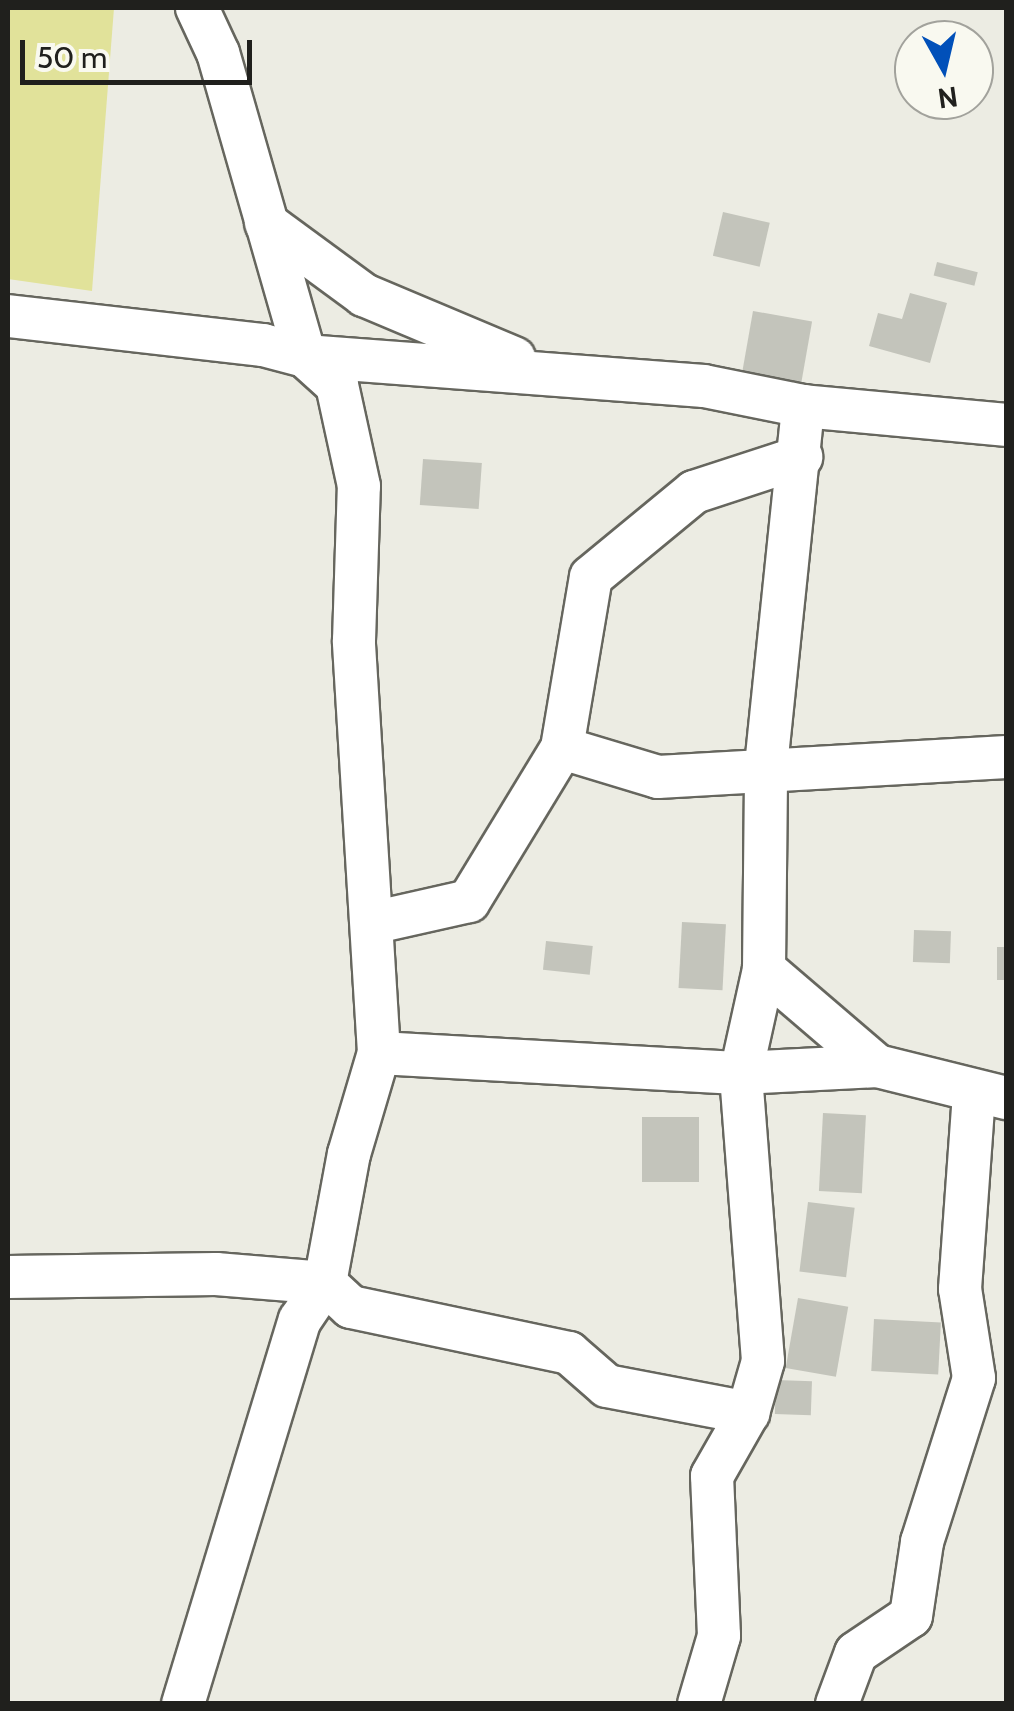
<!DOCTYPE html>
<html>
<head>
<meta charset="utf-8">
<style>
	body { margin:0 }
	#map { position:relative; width:1014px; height:1711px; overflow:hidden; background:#ecece3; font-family:Cabin,sans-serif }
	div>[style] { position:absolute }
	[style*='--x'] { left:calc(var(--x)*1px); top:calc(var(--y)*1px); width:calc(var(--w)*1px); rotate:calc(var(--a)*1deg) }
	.green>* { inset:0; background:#e1e29a }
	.building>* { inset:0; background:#c3c4bb; transform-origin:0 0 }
	.roads { filter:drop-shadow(2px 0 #66665e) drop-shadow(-2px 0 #66665e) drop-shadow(0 2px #66665e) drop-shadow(0 -2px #66665e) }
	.minor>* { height:42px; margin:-21px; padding:0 21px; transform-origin:21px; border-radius:21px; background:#fff }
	span { translate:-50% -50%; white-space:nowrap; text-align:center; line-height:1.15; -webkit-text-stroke:8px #f9f9f0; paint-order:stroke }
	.frame { position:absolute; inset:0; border:10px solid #20201d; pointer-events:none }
	.north { position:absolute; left:894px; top:20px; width:100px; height:100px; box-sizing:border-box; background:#f9f9f0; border:2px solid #a2a29c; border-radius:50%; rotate:172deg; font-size:28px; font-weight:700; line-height:40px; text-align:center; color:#20201d }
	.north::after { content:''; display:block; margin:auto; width:35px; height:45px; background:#0150b9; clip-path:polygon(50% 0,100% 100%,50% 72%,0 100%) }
	.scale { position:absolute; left:20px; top:40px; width:232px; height:45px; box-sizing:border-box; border:5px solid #20201d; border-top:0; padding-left:12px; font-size:30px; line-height:35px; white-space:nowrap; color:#20201d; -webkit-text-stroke:8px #f9f9f0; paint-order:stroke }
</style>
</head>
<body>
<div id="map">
	<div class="green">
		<div style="clip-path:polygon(8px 8px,114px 8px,92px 291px,8px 279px)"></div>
	</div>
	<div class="building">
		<div style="left:723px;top:212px;width:48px;height:45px;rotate:13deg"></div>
		<div style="left:937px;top:262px;width:42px;height:14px;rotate:14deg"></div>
		<div style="clip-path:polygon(910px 293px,947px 303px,930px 363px,869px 346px,878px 313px,902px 319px)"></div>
		<div style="left:753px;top:311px;width:60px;height:67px;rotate:10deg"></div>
		<div style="left:423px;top:459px;width:59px;height:46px;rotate:4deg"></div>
		<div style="left:682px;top:922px;width:44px;height:66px;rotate:3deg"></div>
		<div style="left:914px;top:930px;width:37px;height:32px;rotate:2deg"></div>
		<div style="left:546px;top:941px;width:47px;height:29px;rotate:6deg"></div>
		<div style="left:997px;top:947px;width:9px;height:33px"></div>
		<div style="left:823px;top:1113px;width:43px;height:78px;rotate:3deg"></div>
		<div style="left:642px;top:1117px;width:57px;height:65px"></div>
		<div style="left:808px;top:1202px;width:47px;height:70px;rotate:7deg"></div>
		<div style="left:798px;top:1298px;width:51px;height:71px;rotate:10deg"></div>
		<div style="left:874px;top:1319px;width:67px;height:52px;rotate:3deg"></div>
		<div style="left:776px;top:1380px;width:36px;height:34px;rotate:2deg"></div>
	</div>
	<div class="roads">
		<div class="minor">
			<div style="--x:266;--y:223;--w:122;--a:36.3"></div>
			<div style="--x:364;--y:295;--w:163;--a:22.8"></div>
			<div style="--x:8;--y:316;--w:257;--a:6.5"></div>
			<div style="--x:263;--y:345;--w:43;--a:14.7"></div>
			<div style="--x:305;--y:356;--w:400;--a:4.3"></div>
			<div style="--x:704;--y:386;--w:101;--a:11.4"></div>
			<div style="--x:803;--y:406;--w:204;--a:5.3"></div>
			<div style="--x:562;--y:748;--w:100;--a:16.8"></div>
			<div style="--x:658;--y:777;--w:349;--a:-3.3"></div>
			<div style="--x:376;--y:922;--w:95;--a:-12.7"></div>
			<div style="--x:469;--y:901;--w:179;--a:-58.7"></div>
			<div style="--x:562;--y:748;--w:173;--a:-80.4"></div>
			<div style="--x:591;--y:577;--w:134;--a:-39.5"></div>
			<div style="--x:694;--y:492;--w:113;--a:-18.1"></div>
			<div style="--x:764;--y:969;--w:149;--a:40.6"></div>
			<div style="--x:379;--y:1053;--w:363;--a:3.2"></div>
			<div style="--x:741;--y:1073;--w:136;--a:-2.9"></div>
			<div style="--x:877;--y:1066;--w:133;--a:13.9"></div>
			<div style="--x:8;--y:1277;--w:208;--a:-0.8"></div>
			<div style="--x:216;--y:1274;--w:109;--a:4.7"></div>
			<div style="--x:325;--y:1283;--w:35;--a:43"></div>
			<div style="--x:351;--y:1307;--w:223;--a:11.9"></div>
			<div style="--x:569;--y:1353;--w:50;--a:41"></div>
			<div style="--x:607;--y:1386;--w:144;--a:10.8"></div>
			<div style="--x:183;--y:1704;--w:401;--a:-73.1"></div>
			<div style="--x:300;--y:1320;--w:45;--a:-56"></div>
			<div style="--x:325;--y:1283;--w:131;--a:-79.5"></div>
			<div style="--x:349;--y:1154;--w:105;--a:-73.5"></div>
			<div style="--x:379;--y:1053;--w:413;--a:-93.5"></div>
			<div style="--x:354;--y:641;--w:155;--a:-88.2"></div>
			<div style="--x:359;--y:486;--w:103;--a:-102.3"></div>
			<div style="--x:337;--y:385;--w:43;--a:-137.8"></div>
			<div style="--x:305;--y:356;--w:315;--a:-106"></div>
			<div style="--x:218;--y:53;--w:50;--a:-115"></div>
			<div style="--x:699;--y:1704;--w:71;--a:-73.6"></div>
			<div style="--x:719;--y:1636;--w:160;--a:-92.5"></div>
			<div style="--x:712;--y:1476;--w:73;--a:-60.3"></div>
			<div style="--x:748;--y:1413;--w:54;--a:-73.9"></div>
			<div style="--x:763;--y:1361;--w:289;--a:-94.4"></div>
			<div style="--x:741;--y:1073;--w:107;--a:-77.5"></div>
			<div style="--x:764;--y:969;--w:203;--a:-89.4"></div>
			<div style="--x:766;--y:766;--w:362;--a:-84.1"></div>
			<div style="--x:837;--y:1704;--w:54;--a:-69.6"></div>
			<div style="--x:856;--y:1653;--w:66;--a:-33.9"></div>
			<div style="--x:911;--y:1616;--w:75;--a:-81.5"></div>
			<div style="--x:922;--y:1542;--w:172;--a:-72.4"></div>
			<div style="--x:974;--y:1378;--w:90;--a:-98.9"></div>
			<div style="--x:960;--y:1289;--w:197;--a:-85.9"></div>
		</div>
	</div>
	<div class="frame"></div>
	<div class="north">N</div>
	<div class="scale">50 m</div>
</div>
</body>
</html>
